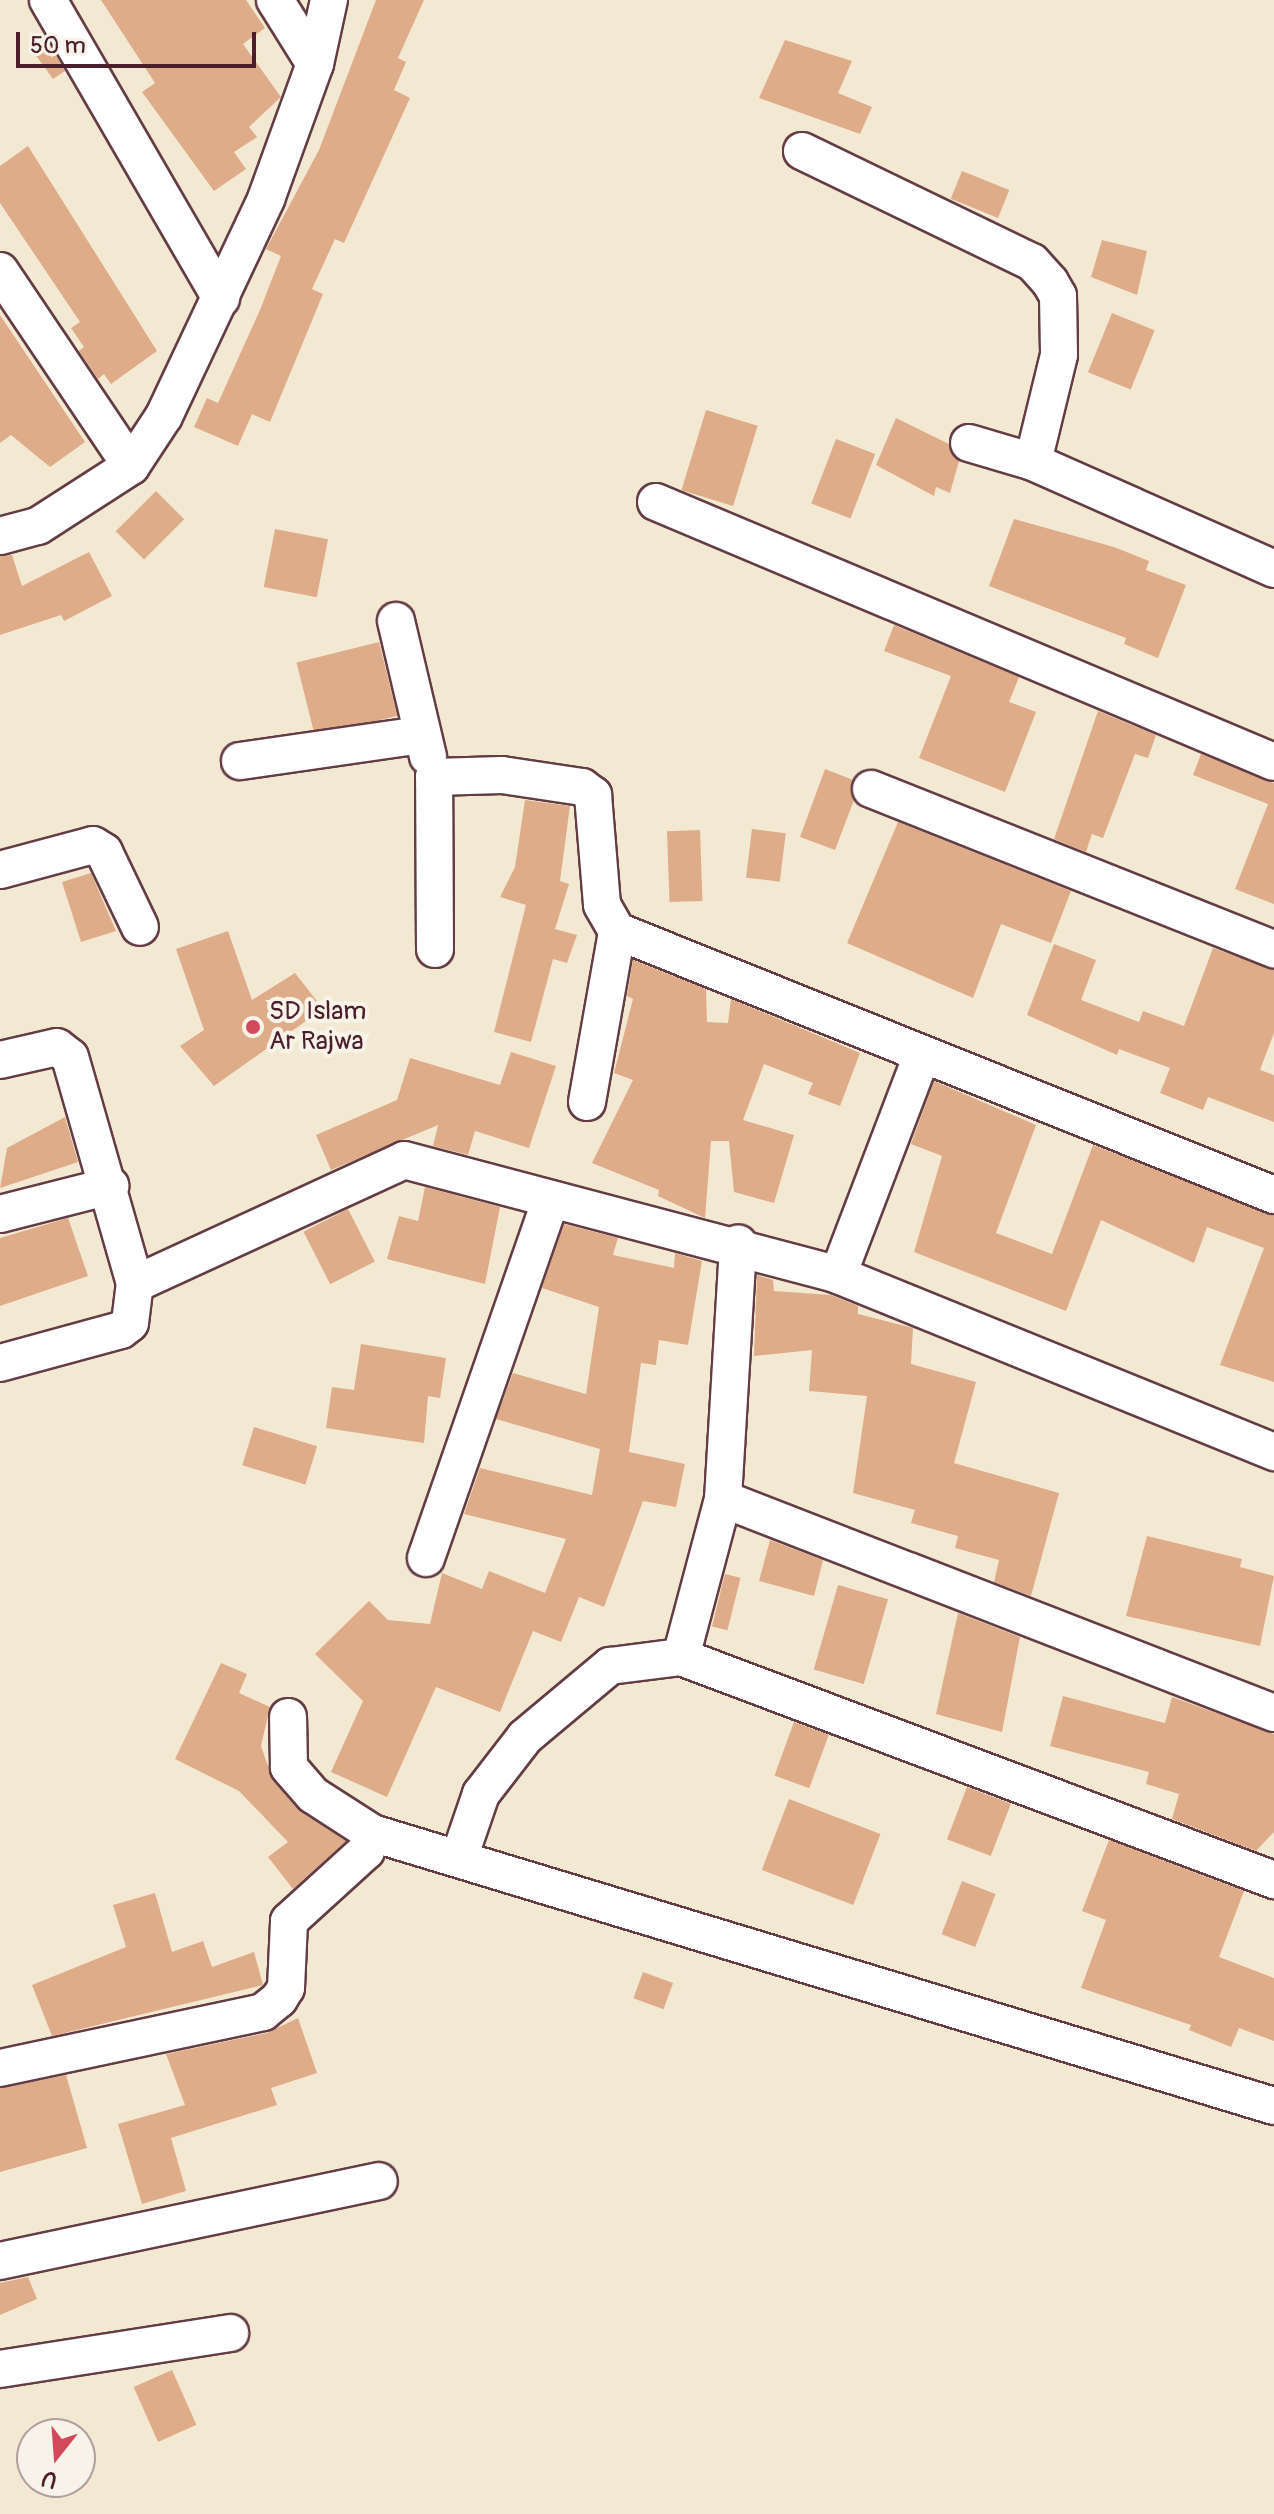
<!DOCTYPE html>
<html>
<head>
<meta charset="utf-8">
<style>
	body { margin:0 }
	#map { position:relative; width:1274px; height:2514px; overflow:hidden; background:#f3e9d3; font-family:Pangolin,sans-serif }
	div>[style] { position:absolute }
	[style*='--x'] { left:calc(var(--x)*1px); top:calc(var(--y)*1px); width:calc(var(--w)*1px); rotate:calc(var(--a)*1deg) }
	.building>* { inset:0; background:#dfac8a; transform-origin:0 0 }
	.roads { filter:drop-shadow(2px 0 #633d44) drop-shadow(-2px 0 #633d44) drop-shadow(0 2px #633d44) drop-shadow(0 -2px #633d44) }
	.minor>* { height:36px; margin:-18px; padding:0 18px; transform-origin:18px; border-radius:18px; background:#fff }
	.dots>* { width:22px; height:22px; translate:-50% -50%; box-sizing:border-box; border:4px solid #f7f3e8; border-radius:50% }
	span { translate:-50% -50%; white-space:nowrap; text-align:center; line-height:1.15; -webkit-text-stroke:8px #f7f3e8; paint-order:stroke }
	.poi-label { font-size:26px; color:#4a1f2b }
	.left { translate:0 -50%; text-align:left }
	.north { position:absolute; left:16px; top:2418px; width:80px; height:80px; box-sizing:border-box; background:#f7f3e8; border:2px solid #b29e9c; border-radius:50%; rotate:197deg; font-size:22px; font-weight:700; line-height:32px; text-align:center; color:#4a1f2b }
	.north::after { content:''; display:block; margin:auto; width:28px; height:36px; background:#d1495b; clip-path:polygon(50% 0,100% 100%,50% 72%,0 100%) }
	.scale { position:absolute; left:16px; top:32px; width:240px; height:36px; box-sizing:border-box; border:4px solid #4a1f2b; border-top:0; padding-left:10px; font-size:24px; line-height:28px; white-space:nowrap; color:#4a1f2b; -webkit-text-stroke:6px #f7f3e8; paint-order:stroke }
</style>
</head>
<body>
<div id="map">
	<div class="building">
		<div style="clip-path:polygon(101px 0,246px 0,265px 28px,243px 44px,281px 97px,249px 127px,257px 137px,234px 152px,246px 169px,214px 191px,142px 92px,155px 83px)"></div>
		<div style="clip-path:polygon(376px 0,424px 0,398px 58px,406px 62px,394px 90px,410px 98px,344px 243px,335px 239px,312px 289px,323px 294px,270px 422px,252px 414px,238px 446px,194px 427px,207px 398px,218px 403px,260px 310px,281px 256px,266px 249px,319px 150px)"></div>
		<div style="clip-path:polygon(44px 35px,65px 71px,53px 79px,29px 46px)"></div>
		<div style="clip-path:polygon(785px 40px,852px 61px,838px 93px,872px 107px,860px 134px,759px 98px)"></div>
		<div style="clip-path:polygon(28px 146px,157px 351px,111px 384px,104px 374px,98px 379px,79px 351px,84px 347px,71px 328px,80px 322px,0 203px,0 166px)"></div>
		<div style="left:962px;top:171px;width:51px;height:30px;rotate:22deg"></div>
		<div style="clip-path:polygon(1102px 240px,1147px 251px,1137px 295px,1091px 277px)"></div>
		<div style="left:1112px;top:313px;width:46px;height:64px;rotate:22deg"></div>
		<div style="clip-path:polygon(0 315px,85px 442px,50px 467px,11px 435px,0 443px)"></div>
		<div style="left:706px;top:410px;width:54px;height:84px;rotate:17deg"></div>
		<div style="clip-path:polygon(896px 418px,949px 444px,959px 461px,950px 493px,936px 487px,934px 496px,876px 465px)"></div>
		<div style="left:836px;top:439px;width:42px;height:69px;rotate:21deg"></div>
		<div style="left:156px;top:491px;width:40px;height:57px;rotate:45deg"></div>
		<div style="clip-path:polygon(1014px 519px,1114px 547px,1149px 561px,1146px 570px,1186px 585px,1158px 658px,1124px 644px,1126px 638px,989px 586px)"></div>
		<div style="left:275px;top:529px;width:54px;height:59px;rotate:11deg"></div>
		<div style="clip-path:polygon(89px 552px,112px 596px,64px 621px,61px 615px,0 635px,0 556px,12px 555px,22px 586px)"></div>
		<div style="clip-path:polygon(894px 625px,1019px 677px,1009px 702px,1036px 712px,1005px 792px,919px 758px,951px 676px,884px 651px)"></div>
		<div style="left:379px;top:642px;width:76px;height:85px;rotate:76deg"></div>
		<div style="clip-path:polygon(1098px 711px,1156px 735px,1148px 758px,1135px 754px,1103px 838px,1092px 834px,1086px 852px,1054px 839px)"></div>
		<div style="clip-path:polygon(1201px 754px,1274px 783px,1274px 904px,1235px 889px,1268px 804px,1193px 775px)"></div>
		<div style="clip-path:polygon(825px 769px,853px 780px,854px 800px,835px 850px,800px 837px)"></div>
		<div style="clip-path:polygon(525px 800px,570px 806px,560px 881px,569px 884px,555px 929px,577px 935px,567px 963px,553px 959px,531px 1042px,494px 1032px,526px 905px,500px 897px,515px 867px)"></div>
		<div style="clip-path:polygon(898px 822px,1071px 891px,1051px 943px,1001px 924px,973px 998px,847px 943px)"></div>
		<div style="left:752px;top:829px;width:34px;height:49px;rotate:7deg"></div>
		<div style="left:700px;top:830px;width:71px;height:33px;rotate:88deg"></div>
		<div style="clip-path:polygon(91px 873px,116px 931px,81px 942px,62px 882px)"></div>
		<div style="clip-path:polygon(228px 931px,252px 1000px,295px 973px,317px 1001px,313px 1016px,214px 1086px,180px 1046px,204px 1030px,176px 949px)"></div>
		<div style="clip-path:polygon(1054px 944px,1096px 960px,1081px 1000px,1139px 1022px,1143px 1011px,1184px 1026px,1213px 948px,1274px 970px,1274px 1033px,1260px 1070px,1274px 1075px,1274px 1122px,1208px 1097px,1203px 1110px,1160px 1093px,1170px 1068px,1119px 1049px,1117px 1055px,1027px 1015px)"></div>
		<div style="clip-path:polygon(633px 960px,706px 989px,707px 1022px,728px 1023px,731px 999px,860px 1053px,840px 1106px,808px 1094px,813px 1083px,764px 1064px,743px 1120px,794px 1135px,774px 1203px,734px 1192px,729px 1141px,711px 1141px,705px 1218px,658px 1196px,659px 1190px,592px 1163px,633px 1080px,614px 1073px,633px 999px,627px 996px)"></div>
		<div style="clip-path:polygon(511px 1052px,556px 1066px,529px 1148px,475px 1131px,468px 1155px,433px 1146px,438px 1125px,331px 1170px,316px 1135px,397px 1100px,410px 1058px,500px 1085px)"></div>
		<div style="clip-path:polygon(934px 1081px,1036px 1125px,996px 1233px,1052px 1254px,1093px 1145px,1274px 1216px,1274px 1382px,1220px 1365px,1264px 1248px,1207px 1227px,1194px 1263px,1101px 1220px,1066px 1311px,914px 1252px,942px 1156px,911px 1144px)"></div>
		<div style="clip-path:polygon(65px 1117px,78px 1162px,0 1188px,7px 1148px)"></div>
		<div style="clip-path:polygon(425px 1187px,500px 1207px,485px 1284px,387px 1259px,399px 1216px,418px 1221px)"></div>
		<div style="left:348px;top:1209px;width:59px;height:50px;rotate:63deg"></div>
		<div style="clip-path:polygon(68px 1218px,88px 1276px,0 1306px,0 1238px)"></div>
		<div style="clip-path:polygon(564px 1224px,618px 1238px,613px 1255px,674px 1268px,675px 1253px,702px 1261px,688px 1345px,659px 1340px,656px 1365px,641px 1363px,629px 1452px,685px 1464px,676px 1507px,643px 1501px,604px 1607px,579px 1597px,561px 1642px,533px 1631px,500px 1712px,436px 1687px,387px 1797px,331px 1772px,363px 1701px,315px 1654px,369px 1601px,388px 1620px,430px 1624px,442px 1573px,482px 1589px,489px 1571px,545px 1593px,566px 1539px,464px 1514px,480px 1468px,592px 1495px,600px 1449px,496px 1419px,513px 1373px,586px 1394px,599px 1307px,542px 1288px)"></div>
		<div style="clip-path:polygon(757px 1275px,773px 1280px,774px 1291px,831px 1295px,858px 1306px,858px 1314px,913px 1328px,911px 1364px,976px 1382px,954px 1463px,1059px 1493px,1031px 1596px,994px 1582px,999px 1560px,955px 1548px,958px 1536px,911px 1523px,915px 1510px,853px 1493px,867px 1396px,809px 1391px,812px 1350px,754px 1356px)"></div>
		<div style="clip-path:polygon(361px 1344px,446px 1358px,440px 1398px,428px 1396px,424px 1443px,326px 1428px,332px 1387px,354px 1390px)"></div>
		<div style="left:254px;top:1427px;width:66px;height:40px;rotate:17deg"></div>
		<div style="clip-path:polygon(1147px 1536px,1242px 1559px,1240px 1567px,1274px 1576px,1260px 1646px,1126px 1616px)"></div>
		<div style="clip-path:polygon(770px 1540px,823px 1560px,814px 1596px,759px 1581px)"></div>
		<div style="left:725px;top:1574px;width:16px;height:54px;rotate:14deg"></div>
		<div style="left:838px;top:1585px;width:52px;height:88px;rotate:16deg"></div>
		<div style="clip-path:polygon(958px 1613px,1020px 1637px,1002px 1732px,936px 1714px)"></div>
		<div style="clip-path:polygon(221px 1663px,247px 1674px,239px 1693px,270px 1707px,261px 1746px,273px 1781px,301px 1812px,346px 1841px,293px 1889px,268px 1857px,288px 1842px,239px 1791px,175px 1759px)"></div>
		<div style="clip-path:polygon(1063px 1696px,1165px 1723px,1172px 1697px,1274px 1734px,1274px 1832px,1256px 1851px,1172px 1819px,1179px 1794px,1146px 1784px,1149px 1772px,1050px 1746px)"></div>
		<div style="left:794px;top:1722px;width:37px;height:57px;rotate:20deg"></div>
		<div style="left:967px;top:1787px;width:47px;height:56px;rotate:21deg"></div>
		<div style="left:789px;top:1799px;width:98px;height:76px;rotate:21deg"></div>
		<div style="clip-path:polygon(1109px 1840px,1244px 1891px,1219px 1957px,1274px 1978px,1274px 2041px,1239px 2028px,1231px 2047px,1189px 2030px,1191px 2025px,1081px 1988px,1106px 1920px,1082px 1911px)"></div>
		<div style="left:962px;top:1881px;width:36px;height:57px;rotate:21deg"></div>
		<div style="clip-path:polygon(155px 1893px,172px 1952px,203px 1941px,212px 1967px,254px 1952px,263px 1985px,52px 2036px,32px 1985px,126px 1947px,113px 1905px)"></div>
		<div style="left:643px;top:1972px;width:32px;height:28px;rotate:20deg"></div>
		<div style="clip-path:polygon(298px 2018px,317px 2073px,271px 2088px,277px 2105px,171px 2138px,186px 2191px,142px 2204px,118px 2124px,185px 2105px,166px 2054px,267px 2033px)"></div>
		<div style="clip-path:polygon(66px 2075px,87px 2148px,0 2172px,0 2088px)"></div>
		<div style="clip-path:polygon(28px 2277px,37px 2299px,0 2315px,0 2283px)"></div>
		<div style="left:172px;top:2370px;width:60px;height:42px;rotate:66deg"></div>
	</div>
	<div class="roads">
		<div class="minor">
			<div style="--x:48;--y:0;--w:345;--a:59.9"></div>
			<div style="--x:275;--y:0;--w:75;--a:58"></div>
			<div style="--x:802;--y:151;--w:255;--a:25.8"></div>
			<div style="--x:1032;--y:262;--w:27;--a:48"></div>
			<div style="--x:1050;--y:282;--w:16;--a:60"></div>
			<div style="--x:1058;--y:296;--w:59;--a:89"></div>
			<div style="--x:1059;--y:355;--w:110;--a:103.7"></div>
			<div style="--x:0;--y:271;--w:235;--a:56.1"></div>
			<div style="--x:969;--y:443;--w:67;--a:16.5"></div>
			<div style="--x:1033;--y:462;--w:264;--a:23.9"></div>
			<div style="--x:656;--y:502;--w:670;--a:22.82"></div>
			<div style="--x:0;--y:536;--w:39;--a:-15"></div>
			<div style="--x:38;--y:526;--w:111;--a:-32.8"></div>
			<div style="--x:131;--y:466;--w:60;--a:-56.6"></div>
			<div style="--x:164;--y:416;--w:240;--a:-64.8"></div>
			<div style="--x:266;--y:199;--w:144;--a:-70.1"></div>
			<div style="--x:315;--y:64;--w:66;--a:-77.7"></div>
			<div style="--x:396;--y:621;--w:139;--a:76.7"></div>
			<div style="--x:240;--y:761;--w:183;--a:-8.2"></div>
			<div style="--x:871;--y:789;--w:434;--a:21.7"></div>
			<div style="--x:0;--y:870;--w:96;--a:-15"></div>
			<div style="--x:93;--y:845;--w:13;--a:32"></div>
			<div style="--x:104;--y:852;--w:83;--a:64.4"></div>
			<div style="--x:435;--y:949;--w:172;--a:-90.3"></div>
			<div style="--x:434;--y:777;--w:68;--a:-1.7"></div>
			<div style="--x:502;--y:775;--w:81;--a:8.5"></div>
			<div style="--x:582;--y:787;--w:14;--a:36"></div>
			<div style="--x:593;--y:795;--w:110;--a:85.3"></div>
			<div style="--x:602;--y:905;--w:30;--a:60"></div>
			<div style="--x:0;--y:1060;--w:58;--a:-12.8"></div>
			<div style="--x:57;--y:1047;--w:16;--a:38"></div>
			<div style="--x:70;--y:1057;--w:236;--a:74"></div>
			<div style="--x:587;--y:1102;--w:174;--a:-80"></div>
			<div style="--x:617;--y:931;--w:708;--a:21.89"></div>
			<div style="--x:0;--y:1214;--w:114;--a:-14.3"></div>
			<div style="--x:838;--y:1275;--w:235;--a:-69.1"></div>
			<div style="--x:0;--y:1363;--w:125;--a:-15.3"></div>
			<div style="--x:121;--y:1330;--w:11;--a:-38"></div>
			<div style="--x:130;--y:1323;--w:39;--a:-83"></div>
			<div style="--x:135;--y:1284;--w:296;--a:-24.7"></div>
			<div style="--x:404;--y:1160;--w:449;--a:14.8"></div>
			<div style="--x:838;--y:1275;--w:471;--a:22.1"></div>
			<div style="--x:723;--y:1499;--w:591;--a:21.23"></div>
			<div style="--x:426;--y:1558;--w:378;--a:-70.8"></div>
			<div style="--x:681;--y:1657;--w:163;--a:-75.1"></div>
			<div style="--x:723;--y:1499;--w:256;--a:-86.6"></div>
			<div style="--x:372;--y:1833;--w:942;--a:16.84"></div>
			<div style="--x:459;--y:1858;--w:68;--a:-71"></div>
			<div style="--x:481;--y:1794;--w:72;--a:-52.3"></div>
			<div style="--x:525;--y:1737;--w:111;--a:-39.9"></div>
			<div style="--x:610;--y:1666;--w:72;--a:-7.2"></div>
			<div style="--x:681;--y:1657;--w:634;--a:20.61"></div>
			<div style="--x:0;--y:2068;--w:269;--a:-12"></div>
			<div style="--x:263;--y:2012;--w:21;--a:-39"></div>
			<div style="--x:279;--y:1999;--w:13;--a:-58"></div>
			<div style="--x:286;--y:1988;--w:67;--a:-87.4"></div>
			<div style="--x:289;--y:1921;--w:104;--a:-42.3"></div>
			<div style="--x:366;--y:1851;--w:19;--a:-72"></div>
			<div style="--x:372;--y:1833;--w:70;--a:-147.2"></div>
			<div style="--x:313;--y:1795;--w:37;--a:-131"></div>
			<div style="--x:289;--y:1767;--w:50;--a:-91.1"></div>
			<div style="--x:0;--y:2261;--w:387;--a:-11.9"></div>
			<div style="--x:0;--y:2369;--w:233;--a:-8.9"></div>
		</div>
	</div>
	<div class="dots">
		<div style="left:253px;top:1027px;background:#d1495b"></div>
	</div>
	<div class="poi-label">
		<span class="left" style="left:269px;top:1027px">SD Islam<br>Ar Rajwa</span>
	</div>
	<div class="north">U</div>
	<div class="scale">50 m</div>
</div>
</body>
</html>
